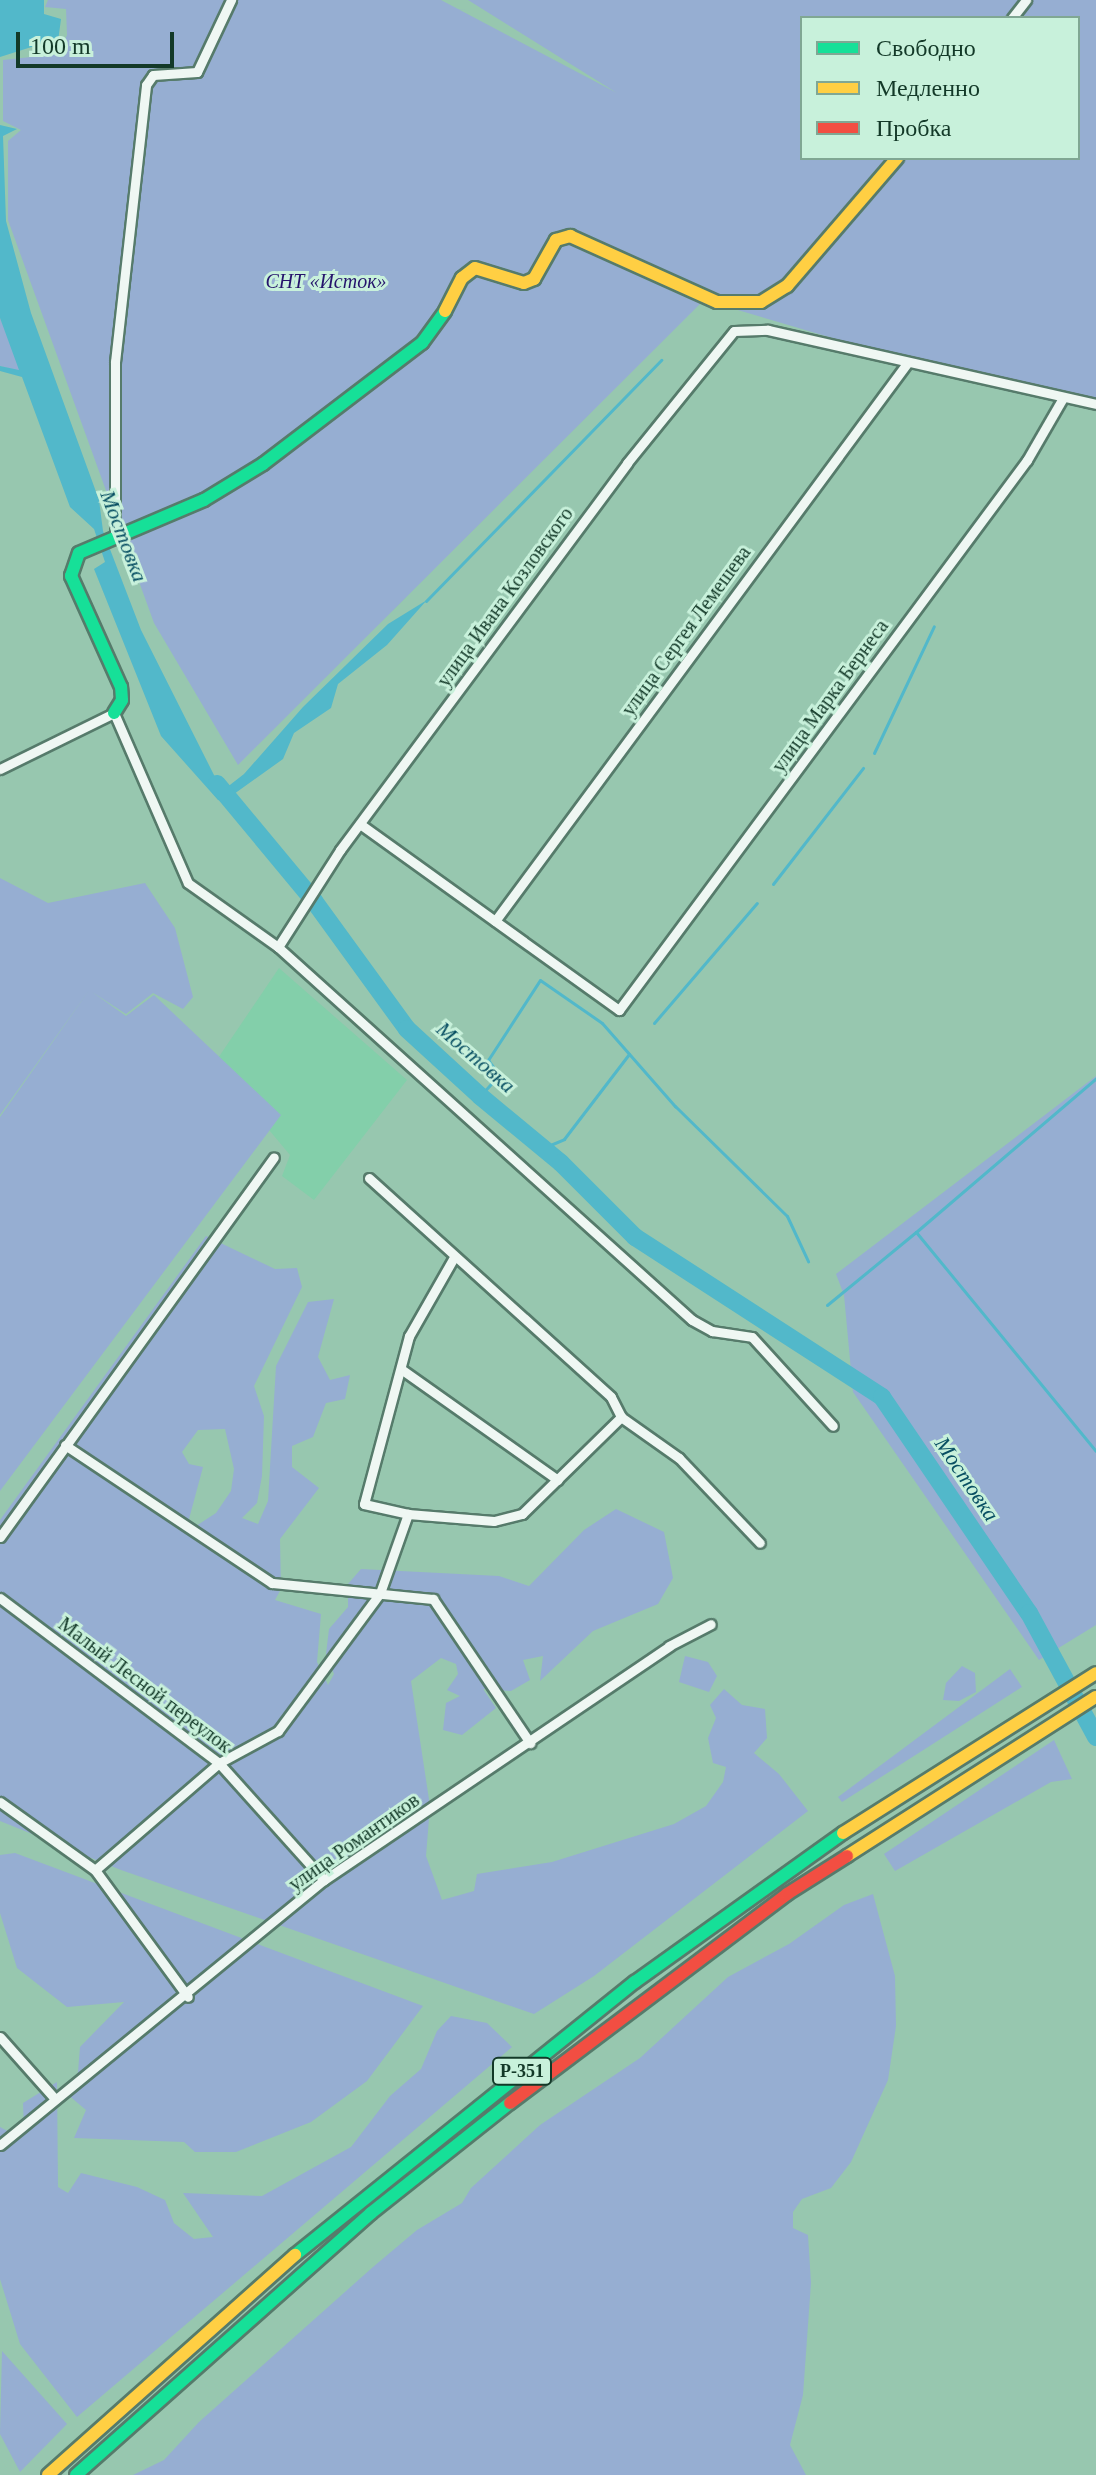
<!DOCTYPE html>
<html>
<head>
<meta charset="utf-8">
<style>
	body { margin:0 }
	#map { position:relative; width:1096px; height:2475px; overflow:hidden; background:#97c7af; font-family:"Times New Roman",serif }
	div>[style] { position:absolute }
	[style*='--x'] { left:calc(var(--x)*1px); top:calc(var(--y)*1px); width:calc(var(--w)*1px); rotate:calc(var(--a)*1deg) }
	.built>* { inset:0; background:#83cfaa }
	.green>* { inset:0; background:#96aed2 }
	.water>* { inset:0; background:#52b8ca }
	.stream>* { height:3px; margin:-1.5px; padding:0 1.5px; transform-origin:1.5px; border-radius:1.5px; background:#52b8ca }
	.river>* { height:18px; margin:-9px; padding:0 9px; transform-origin:9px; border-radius:9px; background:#52b8ca }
	.roads { filter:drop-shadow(2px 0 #567b6b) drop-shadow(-2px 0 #567b6b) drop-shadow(0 2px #567b6b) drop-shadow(0 -2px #567b6b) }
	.street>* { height:9px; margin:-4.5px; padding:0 4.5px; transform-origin:4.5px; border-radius:4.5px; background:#eff7f3 }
	.fast>* { height:12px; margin:-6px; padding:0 6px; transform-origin:6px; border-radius:6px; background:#16e098 }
	.slow>* { height:12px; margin:-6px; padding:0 6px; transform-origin:6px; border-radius:6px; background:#ffcf43 }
	.jam>* { height:12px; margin:-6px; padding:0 6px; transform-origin:6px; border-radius:6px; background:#f24e42 }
	span { translate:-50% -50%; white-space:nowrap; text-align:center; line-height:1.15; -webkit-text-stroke:6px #c8f1db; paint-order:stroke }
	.shield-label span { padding:2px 6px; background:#c8f1db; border:2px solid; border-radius:6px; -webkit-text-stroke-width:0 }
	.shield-label { font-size:18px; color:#133928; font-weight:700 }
	.park-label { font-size:20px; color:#25146c; font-style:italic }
	.street-label { font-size:20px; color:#133928 }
	.water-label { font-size:22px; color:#095063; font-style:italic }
	.legend { position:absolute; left:800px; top:16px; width:280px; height:144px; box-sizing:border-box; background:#c8f1db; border:2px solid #80a793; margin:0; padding:10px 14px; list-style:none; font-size:24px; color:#133928 }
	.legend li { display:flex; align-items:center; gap:16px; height:40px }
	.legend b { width:40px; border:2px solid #80a793 }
	.scale { position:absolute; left:16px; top:32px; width:158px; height:36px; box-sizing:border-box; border:4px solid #133928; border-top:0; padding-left:10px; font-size:24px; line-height:28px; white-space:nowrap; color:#133928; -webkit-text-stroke:6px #c8f1db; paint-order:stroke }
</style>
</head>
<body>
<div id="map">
	<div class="built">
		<div style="clip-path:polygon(279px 968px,407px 1080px,314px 1200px,282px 1176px,290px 1155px,214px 1064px)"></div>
	</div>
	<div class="green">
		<div style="clip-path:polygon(evenodd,48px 0,441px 0,617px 93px,468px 0,1096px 0,1096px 399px,863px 347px,704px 300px,238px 765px,154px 623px,8px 220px,8px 141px,21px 130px,3px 121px,3px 60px,59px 54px,67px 35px,66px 9px,45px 7px,48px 0,802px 18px,1078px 18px,1078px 158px,802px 158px,802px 18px)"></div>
		<div style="clip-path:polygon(0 318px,18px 359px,20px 371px,0 366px)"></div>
		<div style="clip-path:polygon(0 878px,48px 903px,145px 883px,175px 928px,193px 997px,183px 1009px,153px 993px,126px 1014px,92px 992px,126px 1016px,154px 995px,281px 1115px,0 1491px,0 1117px,90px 989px,0 1115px)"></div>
		<div style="clip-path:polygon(1096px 1076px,1096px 1625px,1039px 1660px,853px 1392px,844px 1295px,836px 1274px)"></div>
		<div style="clip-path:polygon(evenodd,206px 1236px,275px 1269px,297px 1268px,302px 1287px,254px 1386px,264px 1416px,262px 1476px,257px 1503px,242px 1518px,258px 1524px,268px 1501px,276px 1366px,308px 1302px,334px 1299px,318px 1357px,330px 1380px,350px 1375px,345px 1399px,326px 1403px,313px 1437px,292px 1446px,292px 1467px,319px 1488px,280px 1539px,281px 1589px,275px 1600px,321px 1614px,317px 1662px,328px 1685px,334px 1674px,326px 1654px,329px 1629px,348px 1607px,348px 1584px,361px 1569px,499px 1576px,529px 1586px,584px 1530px,616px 1509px,664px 1532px,673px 1578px,658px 1604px,593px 1631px,540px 1681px,543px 1656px,523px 1660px,530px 1680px,511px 1691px,483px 1689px,496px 1708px,462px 1735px,443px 1730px,446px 1703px,460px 1696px,447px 1690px,458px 1674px,456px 1664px,441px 1658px,411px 1681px,430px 1806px,426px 1856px,442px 1900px,474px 1891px,477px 1874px,552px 1862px,674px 1824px,706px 1806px,723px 1782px,726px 1767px,713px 1763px,708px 1738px,716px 1718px,710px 1705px,724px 1689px,742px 1705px,765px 1709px,767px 1738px,754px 1753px,779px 1774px,808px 1811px,594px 1976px,534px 2014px,121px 1870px,0 1821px,0 1520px,206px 1236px,225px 1429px,234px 1469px,231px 1491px,216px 1513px,196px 1526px,189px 1519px,203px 1467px,189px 1464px,182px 1452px,198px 1430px,225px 1429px)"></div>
		<div style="clip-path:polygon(685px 1656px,708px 1662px,717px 1676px,709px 1692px,679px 1682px)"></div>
		<div style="clip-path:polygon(962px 1666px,975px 1673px,976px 1692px,959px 1701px,943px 1700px,946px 1683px)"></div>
		<div style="clip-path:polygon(1010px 1669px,1022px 1687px,842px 1802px,838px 1797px)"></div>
		<div style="clip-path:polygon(1054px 1740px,1072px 1779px,1051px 1782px,895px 1871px,884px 1854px)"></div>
		<div style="clip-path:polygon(15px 1853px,423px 2006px,367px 2081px,311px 2122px,236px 2152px,195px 2152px,184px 2142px,74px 2138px,86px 2110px,67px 2094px,78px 2072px,80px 2047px,124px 2002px,67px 2007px,17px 1968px,0 1913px,0 1855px)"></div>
		<div style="clip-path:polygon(873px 1894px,895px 1976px,896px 2026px,888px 2080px,851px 2162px,831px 2188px,802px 2199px,793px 2212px,793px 2228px,808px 2235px,811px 2283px,803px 2395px,790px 2445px,806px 2475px,133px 2475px,164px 2460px,199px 2422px,373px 2267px,417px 2230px,462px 2203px,471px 2188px,540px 2125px,640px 2058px,728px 1977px,789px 1944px,844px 1905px)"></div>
		<div style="clip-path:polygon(451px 2016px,487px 2023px,512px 2047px,77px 2417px,20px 2344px,0 2279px,0 2127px,13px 2134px,24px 2131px,23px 2103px,57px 2082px,58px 2187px,68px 2193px,81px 2173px,137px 2187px,165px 2200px,174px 2223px,194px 2239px,213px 2237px,183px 2193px,262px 2196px,351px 2147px,390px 2096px,421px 2069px,437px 2031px)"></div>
		<div style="clip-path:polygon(2px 2351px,67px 2424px,20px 2472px,0 2434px)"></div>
	</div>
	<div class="water">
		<div style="clip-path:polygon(0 0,44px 0,44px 14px,61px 19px,57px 49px,44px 43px,0 57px)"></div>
		<div style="clip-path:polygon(0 125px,17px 129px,3px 136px,6px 221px,31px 313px,99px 500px,103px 531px,141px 630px,215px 777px,226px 788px,244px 774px,303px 707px,388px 624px,427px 600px,387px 645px,338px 684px,331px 708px,294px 733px,283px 759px,234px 794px,233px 804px,218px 800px,161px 736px,94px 569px,105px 562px,94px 529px,70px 507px,22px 377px,0 371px,0 366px,19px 370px,0 318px)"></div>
	</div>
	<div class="stream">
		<div style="--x:426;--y:601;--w:337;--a:-45.7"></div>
		<div style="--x:874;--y:753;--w:140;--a:-64.7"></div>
		<div style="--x:773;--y:884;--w:147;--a:-52.2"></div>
		<div style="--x:654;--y:1023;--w:158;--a:-49.4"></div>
		<div style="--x:480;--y:1096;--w:28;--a:-48"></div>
		<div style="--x:499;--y:1075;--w:19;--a:-126"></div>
		<div style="--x:488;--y:1060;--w:95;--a:-57"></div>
		<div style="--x:540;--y:980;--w:75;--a:34.7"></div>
		<div style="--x:602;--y:1023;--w:111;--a:48.7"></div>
		<div style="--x:675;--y:1106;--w:157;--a:44.5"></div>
		<div style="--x:787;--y:1216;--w:50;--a:65"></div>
		<div style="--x:543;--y:1148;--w:23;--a:-23"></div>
		<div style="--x:564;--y:1139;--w:107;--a:-52.6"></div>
		<div style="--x:916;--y:1232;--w:237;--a:-40.5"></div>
		<div style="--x:827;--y:1305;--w:115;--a:-39.4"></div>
		<div style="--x:916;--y:1232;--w:283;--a:50.6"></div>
	</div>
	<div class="river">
		<div style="--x:217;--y:784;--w:152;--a:50.3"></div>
		<div style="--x:314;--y:901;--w:158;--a:54"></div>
		<div style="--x:407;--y:1029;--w:99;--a:42.5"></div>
		<div style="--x:480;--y:1096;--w:105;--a:39.6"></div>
		<div style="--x:561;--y:1163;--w:105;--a:45"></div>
		<div style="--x:635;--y:1237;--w:294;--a:32.9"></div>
		<div style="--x:882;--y:1397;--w:261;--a:55.8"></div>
		<div style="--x:1029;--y:1613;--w:141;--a:61.6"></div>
	</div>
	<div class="roads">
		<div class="street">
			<div style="--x:1012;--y:18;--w:23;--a:-52"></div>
			<div style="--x:115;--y:534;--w:172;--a:-90"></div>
			<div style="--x:115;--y:362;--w:279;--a:-83.6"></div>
			<div style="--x:146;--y:85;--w:12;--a:-55"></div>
			<div style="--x:153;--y:75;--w:44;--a:-3.9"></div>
			<div style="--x:197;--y:72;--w:80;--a:-64.7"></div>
			<div style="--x:0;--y:769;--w:127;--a:-26.2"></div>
			<div style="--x:114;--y:713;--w:185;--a:66.5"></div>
			<div style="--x:188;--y:883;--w:110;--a:35.4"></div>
			<div style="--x:278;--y:947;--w:557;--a:42.02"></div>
			<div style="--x:692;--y:1320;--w:23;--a:29"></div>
			<div style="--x:712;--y:1331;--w:40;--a:8.5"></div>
			<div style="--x:752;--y:1337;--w:120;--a:47.7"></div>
			<div style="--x:360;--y:824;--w:319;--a:35.7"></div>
			<div style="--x:619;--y:1010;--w:685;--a:-53.43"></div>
			<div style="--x:1027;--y:460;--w:72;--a:-59.9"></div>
			<div style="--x:495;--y:921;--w:695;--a:-53.54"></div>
			<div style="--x:278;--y:947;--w:115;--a:-57.4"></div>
			<div style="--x:340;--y:850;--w:482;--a:-53.4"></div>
			<div style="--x:627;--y:463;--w:170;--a:-51"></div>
			<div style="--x:734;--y:331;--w:34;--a:-2"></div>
			<div style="--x:768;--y:330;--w:336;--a:12.7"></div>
			<div style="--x:369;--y:1178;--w:326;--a:42.1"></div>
			<div style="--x:611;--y:1397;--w:22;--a:63"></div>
			<div style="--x:621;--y:1417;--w:71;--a:35.3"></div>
			<div style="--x:679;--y:1458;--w:117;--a:46.4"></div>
			<div style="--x:453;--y:1259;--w:89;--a:119.7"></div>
			<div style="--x:409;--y:1336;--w:174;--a:105"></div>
			<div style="--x:364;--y:1504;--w:45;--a:12.8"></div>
			<div style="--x:408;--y:1514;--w:86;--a:4.7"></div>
			<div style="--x:494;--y:1521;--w:29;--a:-14"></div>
			<div style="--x:522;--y:1514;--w:139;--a:-44.4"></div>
			<div style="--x:401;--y:1369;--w:192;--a:35.3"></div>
			<div style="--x:65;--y:1445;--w:249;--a:33.7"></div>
			<div style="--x:272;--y:1583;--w:162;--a:5.7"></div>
			<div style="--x:433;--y:1599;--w:174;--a:56"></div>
			<div style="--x:0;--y:1537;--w:468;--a:-54.2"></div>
			<div style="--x:0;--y:1598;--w:274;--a:37"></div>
			<div style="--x:219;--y:1763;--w:157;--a:48.1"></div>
			<div style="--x:0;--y:1802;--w:117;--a:35.6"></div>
			<div style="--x:95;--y:1870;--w:157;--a:53.8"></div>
			<div style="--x:95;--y:1870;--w:164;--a:-40.8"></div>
			<div style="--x:219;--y:1763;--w:67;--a:-28.5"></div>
			<div style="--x:278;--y:1731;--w:172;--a:-53.5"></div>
			<div style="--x:380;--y:1593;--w:84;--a:-70.5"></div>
			<div style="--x:0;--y:2037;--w:83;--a:48.4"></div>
			<div style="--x:0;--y:2145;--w:419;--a:-39.3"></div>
			<div style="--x:324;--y:1880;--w:417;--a:-34.1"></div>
			<div style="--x:669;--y:1646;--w:47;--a:-27.6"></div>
		</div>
		<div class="fast">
			<div style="--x:114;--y:713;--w:15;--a:-58"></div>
			<div style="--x:122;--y:700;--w:13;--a:-94"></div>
			<div style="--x:121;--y:687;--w:122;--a:-114.2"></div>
			<div style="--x:71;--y:576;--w:24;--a:-71"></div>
			<div style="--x:79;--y:553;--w:136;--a:-23"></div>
			<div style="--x:204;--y:500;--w:69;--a:-31.4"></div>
			<div style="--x:263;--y:464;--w:200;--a:-37.3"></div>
			<div style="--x:422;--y:343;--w:39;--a:-54"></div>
			<div style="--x:295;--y:2255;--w:436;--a:-38.8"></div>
			<div style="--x:635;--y:1982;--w:256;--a:-35.6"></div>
			<div style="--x:76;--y:2475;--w:395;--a:-41.6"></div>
			<div style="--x:371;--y:2213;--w:177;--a:-38.4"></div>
		</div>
		<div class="slow">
			<div style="--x:445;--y:311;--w:37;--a:-63"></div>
			<div style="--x:462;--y:278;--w:16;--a:-38"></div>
			<div style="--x:475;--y:268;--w:51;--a:17"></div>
			<div style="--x:524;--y:283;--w:11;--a:-22"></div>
			<div style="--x:534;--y:279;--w:45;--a:-60.6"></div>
			<div style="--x:556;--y:240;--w:15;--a:-16"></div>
			<div style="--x:570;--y:236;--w:161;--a:24.2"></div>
			<div style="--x:717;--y:302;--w:44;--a:0"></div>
			<div style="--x:761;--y:302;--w:31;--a:-32"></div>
			<div style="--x:787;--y:286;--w:169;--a:-49.3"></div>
			<div style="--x:843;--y:1833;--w:299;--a:-32.3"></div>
			<div style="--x:847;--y:1856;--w:295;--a:-32.6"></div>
			<div style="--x:48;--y:2475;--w:331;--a:-41.7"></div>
		</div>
		<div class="jam">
			<div style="--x:510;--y:2103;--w:347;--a:-37"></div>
			<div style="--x:787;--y:1894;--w:71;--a:-32.3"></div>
		</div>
	</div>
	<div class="shield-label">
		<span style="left:522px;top:2071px">Р-351</span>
	</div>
	<div class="park-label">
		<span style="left:326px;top:281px">СНТ «Исток»</span>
	</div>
	<div class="street-label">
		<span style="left:505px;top:597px;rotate:-54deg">улица Ивана Козловского</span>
		<span style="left:686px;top:631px;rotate:-54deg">улица Сергея Лемешева</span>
		<span style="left:830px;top:696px;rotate:-54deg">улица Марка Бернеса</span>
		<span style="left:145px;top:1685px;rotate:37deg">Малый Лесной переулок</span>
		<span style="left:354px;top:1842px;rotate:-35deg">улица Романтиков</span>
	</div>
	<div class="water-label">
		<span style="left:124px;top:536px;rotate:69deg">Мостовка</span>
		<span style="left:476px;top:1057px;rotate:41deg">Мостовка</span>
		<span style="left:967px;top:1479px;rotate:56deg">Мостовка</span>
	</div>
	<ul class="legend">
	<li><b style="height:10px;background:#16e098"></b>Свободно</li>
	<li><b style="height:10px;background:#ffcf43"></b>Медленно</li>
	<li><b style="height:10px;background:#f24e42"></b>Пробка</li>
	</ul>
	<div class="scale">100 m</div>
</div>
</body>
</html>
